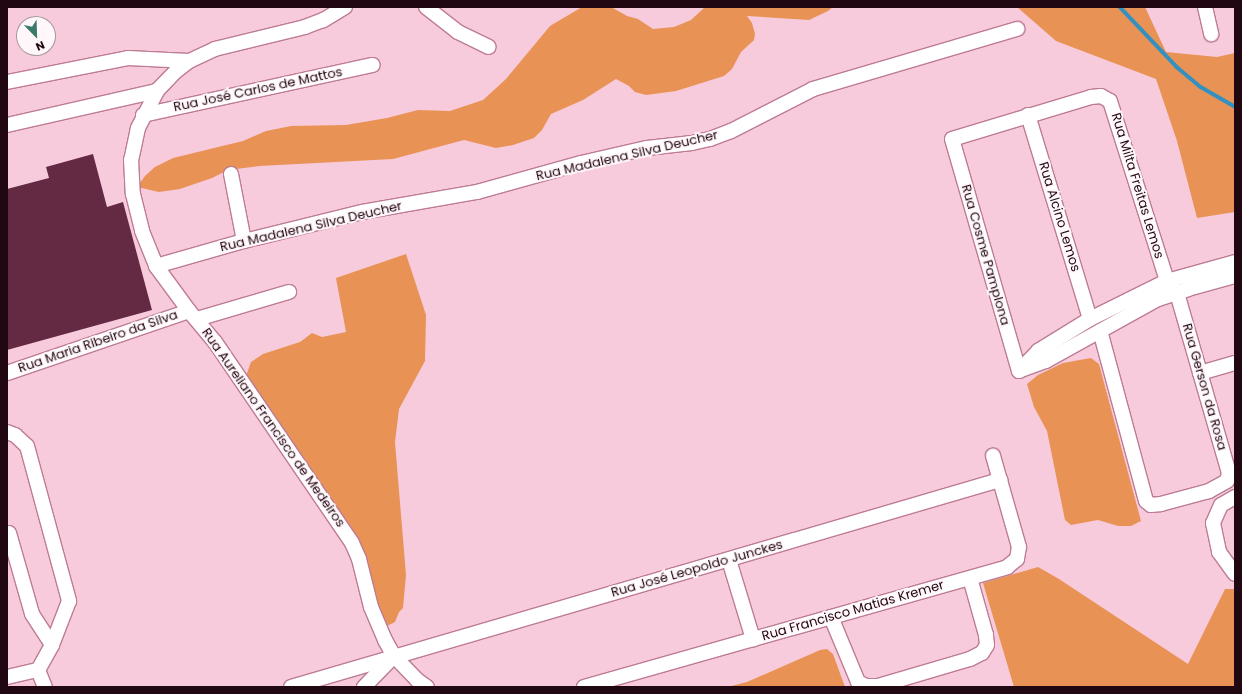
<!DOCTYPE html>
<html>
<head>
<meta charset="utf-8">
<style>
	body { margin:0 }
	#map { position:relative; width:1242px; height:694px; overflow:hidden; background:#f7cbdb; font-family:Poppins,sans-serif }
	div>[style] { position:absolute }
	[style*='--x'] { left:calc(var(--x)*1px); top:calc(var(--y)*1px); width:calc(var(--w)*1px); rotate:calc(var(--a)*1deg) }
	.green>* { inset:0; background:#e99255 }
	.stream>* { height:3.5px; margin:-1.75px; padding:0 1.75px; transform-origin:1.75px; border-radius:1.75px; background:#3291c0 }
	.building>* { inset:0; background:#642943 }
	.roads { filter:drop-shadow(1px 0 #be7b95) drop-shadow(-1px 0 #be7b95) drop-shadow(0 1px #be7b95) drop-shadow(0 -1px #be7b95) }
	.minor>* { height:14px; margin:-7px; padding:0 7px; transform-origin:7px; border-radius:7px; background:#fff }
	span { translate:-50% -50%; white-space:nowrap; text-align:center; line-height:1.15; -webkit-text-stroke:4px #fff7fa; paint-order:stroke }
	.street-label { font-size:13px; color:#200712 }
	.frame { position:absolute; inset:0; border:8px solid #200712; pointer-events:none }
	.north { position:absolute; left:16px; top:16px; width:40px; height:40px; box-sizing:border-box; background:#fff7fa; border:1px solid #a6979d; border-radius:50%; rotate:157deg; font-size:11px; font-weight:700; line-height:16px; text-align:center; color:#200712 }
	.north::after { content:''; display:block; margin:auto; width:14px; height:18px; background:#397a69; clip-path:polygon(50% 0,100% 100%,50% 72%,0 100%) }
</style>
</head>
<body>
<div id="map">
	<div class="green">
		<div style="clip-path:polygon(582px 7px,611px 7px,627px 16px,638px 19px,653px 29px,674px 27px,691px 20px,705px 7px,833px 7px,828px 11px,809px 20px,747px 16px,752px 23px,755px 34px,754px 40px,741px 52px,732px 69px,724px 76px,676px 91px,646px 95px,635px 92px,629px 86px,616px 79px,583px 100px,551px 114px,542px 130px,534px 138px,513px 145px,496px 148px,464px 140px,393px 159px,259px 166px,228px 170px,212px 178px,180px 189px,159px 192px,137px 187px,145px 176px,155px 167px,173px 158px,243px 141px,266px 131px,291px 126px,346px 125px,387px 118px,418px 110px,450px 111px,483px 100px,506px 79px,550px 26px)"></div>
		<div style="clip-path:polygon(1017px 7px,1145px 7px,1166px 52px,1217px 57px,1235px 53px,1235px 212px,1197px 218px,1177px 141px,1156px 79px,1056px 41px)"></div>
		<div style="clip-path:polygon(406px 254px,426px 315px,425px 361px,399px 409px,395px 442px,406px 575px,403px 608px,399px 612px,395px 622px,387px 626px,383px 624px,368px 574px,246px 376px,251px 362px,263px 354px,300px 342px,312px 333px,322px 337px,346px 332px,336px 278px)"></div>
		<div style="clip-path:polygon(1091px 358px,1099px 364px,1141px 521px,1131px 526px,1118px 526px,1098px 520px,1071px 525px,1065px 520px,1047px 431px,1034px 407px,1027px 384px,1038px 375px,1063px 363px)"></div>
		<div style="clip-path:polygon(1038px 567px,1059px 579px,1188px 664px,1225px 589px,1235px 589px,1235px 687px,1014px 687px,983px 583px)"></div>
		<div style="clip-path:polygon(827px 649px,833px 654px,845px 687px,727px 687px,747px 682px,820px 650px)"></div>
	</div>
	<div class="stream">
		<div style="--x:1120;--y:7;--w:83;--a:46.5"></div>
		<div style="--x:1177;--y:67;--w:31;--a:40"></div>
		<div style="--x:1201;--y:87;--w:39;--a:30"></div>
	</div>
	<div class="building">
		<div style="clip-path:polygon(93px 154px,107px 207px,123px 202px,152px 310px,7px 350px,7px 189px,49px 178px,46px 167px)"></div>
	</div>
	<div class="roads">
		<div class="minor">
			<div style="--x:345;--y:7;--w:26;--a:149"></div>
			<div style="--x:323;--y:20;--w:19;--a:159"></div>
			<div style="--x:305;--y:27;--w:93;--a:166.3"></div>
			<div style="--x:215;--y:49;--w:29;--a:155"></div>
			<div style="--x:189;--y:61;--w:16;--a:142"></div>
			<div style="--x:176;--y:71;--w:28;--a:134"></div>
			<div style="--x:157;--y:91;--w:42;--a:117.2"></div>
			<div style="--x:138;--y:128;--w:33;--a:102"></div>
			<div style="--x:131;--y:160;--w:34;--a:87"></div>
			<div style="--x:133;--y:194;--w:38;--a:76"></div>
			<div style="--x:142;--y:231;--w:38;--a:68"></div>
			<div style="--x:156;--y:266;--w:56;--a:53.7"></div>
			<div style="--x:189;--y:311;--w:40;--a:50"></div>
			<div style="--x:215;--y:342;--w:243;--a:55.7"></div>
			<div style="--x:352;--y:543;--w:17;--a:66"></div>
			<div style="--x:359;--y:559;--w:49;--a:76"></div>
			<div style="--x:371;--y:607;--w:36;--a:67"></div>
			<div style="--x:385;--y:640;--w:18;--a:61"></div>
			<div style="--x:394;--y:656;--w:33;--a:46"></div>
			<div style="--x:417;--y:680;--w:12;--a:35"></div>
			<div style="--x:426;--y:7;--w:41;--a:38"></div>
			<div style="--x:458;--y:32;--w:34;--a:26"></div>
			<div style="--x:1205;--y:7;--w:28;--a:77"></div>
			<div style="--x:7;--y:82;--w:123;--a:-11.2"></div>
			<div style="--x:128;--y:58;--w:61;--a:2.8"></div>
			<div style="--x:143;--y:115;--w:235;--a:-12.3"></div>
			<div style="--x:1028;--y:115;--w:213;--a:73.1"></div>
			<div style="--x:7;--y:125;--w:154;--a:-12.8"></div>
			<div style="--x:231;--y:174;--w:68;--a:79"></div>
			<div style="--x:156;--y:266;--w:91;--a:-15.9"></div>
			<div style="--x:244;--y:241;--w:122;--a:-13.8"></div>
			<div style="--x:362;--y:212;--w:117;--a:-9.9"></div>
			<div style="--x:477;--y:192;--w:108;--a:-15.6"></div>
			<div style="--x:581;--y:163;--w:68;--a:-12.8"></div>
			<div style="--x:647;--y:148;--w:45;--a:-6.3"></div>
			<div style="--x:692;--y:143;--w:18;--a:-13"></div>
			<div style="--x:710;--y:139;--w:22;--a:-21"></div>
			<div style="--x:731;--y:131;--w:92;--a:-27.1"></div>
			<div style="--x:813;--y:89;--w:213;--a:-16.4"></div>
			<div style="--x:197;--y:319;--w:96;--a:-16.4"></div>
			<div style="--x:1021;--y:370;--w:27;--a:-20"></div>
			<div style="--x:1046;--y:361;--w:128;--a:-29"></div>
			<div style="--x:1158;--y:299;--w:32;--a:-18"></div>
			<div style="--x:1188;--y:289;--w:49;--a:-15.5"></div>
			<div style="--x:1019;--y:371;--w:241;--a:-106.1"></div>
			<div style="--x:952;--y:139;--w:145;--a:-16.8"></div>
			<div style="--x:1091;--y:97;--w:10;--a:-6"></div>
			<div style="--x:1101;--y:96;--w:10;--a:29"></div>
			<div style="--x:1110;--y:101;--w:189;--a:72.4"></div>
			<div style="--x:1167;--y:281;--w:16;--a:50"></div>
			<div style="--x:1177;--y:293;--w:187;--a:73.9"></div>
			<div style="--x:1229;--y:473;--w:8;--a:104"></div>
			<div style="--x:1227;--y:481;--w:21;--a:151"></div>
			<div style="--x:1209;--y:491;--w:50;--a:164.8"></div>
			<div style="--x:1161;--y:504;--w:10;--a:174"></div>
			<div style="--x:1151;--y:505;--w:6;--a:-141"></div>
			<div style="--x:1146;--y:501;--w:176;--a:-105.1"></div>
			<div style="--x:1019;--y:371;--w:28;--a:-46"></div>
			<div style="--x:1038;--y:351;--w:61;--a:-31.6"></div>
			<div style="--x:1090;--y:319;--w:86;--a:-26.3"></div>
			<div style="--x:1167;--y:281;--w:71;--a:-15.6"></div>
			<div style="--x:7;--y:373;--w:192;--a:-18.8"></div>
			<div style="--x:1200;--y:373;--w:36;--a:-16"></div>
			<div style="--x:7;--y:432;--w:9;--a:21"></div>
			<div style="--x:15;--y:435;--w:16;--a:43"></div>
			<div style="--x:27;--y:446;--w:161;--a:74.8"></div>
			<div style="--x:69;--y:601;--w:47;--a:111.1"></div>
			<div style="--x:52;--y:645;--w:29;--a:119"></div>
			<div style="--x:1235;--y:497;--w:16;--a:150"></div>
			<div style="--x:1221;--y:505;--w:20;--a:114"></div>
			<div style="--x:1213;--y:523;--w:30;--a:78"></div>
			<div style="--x:1219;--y:552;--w:27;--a:54"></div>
			<div style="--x:9;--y:533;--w:84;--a:74.1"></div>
			<div style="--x:32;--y:614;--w:37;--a:57"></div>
			<div style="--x:729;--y:560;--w:83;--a:73.1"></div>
			<div style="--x:831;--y:617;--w:70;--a:67.4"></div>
			<div style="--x:858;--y:682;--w:9;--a:27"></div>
			<div style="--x:866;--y:686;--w:12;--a:0"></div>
			<div style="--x:878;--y:686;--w:96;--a:-16.4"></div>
			<div style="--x:970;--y:659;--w:13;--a:-27"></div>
			<div style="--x:982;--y:653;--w:9;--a:-58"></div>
			<div style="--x:987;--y:645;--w:10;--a:-96"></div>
			<div style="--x:986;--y:635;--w:59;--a:-105.7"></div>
			<div style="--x:7;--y:677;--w:32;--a:-13"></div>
			<div style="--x:38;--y:670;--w:18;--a:68"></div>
			<div style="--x:291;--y:687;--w:739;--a:-16.28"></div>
			<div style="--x:364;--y:687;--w:42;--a:-46"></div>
			<div style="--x:584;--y:687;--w:440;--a:-15.8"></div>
			<div style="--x:1007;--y:567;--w:13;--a:-39"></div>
			<div style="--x:1017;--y:559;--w:12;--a:-81"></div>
			<div style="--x:1019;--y:547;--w:95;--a:-105.9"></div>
		</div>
	</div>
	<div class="street-label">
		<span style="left:258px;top:90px;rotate:-12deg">Rua José Carlos de Mattos</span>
		<span style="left:627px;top:156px;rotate:-13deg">Rua Madalena Silva Deucher</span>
		<span style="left:1137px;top:186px;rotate:73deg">Rua Milta Freitas Lemos</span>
		<span style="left:1059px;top:217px;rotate:73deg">Rua Alcino Lemos</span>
		<span style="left:311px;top:227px;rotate:-13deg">Rua Madalena Silva Deucher</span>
		<span style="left:985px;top:255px;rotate:74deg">Rua Cosme Pamplona</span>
		<span style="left:98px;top:342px;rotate:-19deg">Rua Maria Ribeiro da Silva</span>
		<span style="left:1204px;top:387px;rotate:74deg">Rua Gerson da Rosa</span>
		<span style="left:273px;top:428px;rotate:55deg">Rua Aureliano Francisco de Medeiros</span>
		<span style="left:697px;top:569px;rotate:-16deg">Rua José Leopoldo Junckes</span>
		<span style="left:853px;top:611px;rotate:-16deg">Rua Francisco Matias Kremer</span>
	</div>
	<div class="frame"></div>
	<div class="north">N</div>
</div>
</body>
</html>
